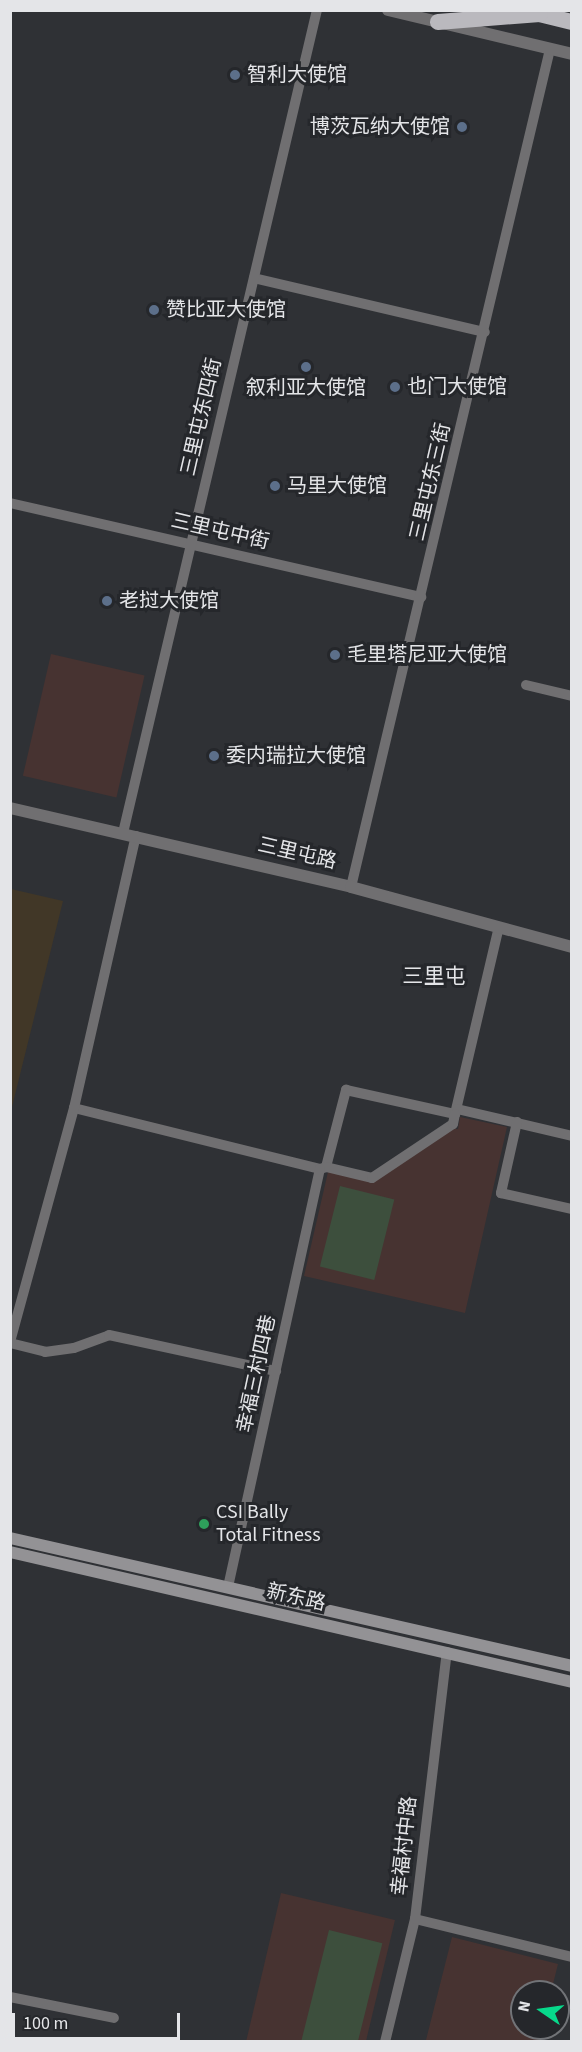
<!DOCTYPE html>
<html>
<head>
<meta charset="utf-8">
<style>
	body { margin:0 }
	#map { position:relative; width:582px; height:2052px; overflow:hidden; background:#2f3135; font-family:"Source Sans 3","Noto Sans SC",sans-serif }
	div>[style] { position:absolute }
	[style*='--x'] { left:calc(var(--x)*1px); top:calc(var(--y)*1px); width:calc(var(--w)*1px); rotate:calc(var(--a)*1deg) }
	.industrial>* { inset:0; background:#413727 }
	.education>* { inset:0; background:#473331; transform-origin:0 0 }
	.green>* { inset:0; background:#3d4f3d; transform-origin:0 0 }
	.minor>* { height:10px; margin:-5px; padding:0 5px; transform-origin:5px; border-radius:5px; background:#706f71 }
	.tertiary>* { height:12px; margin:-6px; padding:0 6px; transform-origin:6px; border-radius:6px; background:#706f71 }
	.secondary>* { height:12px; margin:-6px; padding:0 6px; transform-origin:6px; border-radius:6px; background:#939295 }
	.trunk>* { height:16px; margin:-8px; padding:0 8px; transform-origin:8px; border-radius:8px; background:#bab9be }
	.dots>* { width:16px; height:16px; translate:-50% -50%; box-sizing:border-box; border:3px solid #25272b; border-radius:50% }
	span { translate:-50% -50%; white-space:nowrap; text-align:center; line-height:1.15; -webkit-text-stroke:6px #25272b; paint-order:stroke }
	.poi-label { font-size:20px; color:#e4e5e8 }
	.left { translate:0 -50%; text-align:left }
	.right { translate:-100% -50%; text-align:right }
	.street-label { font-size:20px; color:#e4e5e8 }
	.neighbourhood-label { font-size:21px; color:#e4e5e8 }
	.frame { position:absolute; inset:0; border:12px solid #e4e5e8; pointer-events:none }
	.north { position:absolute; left:510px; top:1980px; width:60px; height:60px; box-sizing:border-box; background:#25272b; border:2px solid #717377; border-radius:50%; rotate:283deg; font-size:16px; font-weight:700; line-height:24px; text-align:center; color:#e4e5e8 }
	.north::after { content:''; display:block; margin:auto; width:21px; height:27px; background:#07d98b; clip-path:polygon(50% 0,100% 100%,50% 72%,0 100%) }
	.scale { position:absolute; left:12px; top:2013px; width:168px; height:27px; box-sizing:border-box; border:3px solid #e4e5e8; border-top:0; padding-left:8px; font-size:18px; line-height:21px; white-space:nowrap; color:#e4e5e8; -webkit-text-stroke:4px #25272b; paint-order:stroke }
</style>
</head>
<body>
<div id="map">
	<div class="industrial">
		<div style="clip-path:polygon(11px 889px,63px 901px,11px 1111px,10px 889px)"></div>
	</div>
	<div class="education">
		<div style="left:51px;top:654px;width:96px;height:125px;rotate:13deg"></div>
		<div style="clip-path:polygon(460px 1117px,507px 1127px,465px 1313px,304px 1276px,328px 1172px,373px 1182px,451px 1128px,458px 1129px)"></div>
		<div style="clip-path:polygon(281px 1893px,395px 1920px,366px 2041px,246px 2042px)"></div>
		<div style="clip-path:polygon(452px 1937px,558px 1964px,551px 1992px,522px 1992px,522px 2028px,542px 2028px,539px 2041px,426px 2040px)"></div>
	</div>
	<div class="green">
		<div style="left:340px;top:1186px;width:56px;height:83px;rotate:14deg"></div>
		<div style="left:329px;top:1930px;width:55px;height:114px;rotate:14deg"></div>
	</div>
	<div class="minor">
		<div style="--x:254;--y:278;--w:237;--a:13.2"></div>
		<div style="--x:10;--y:503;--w:422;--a:12.9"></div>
		<div style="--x:526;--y:685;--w:47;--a:13.4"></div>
		<div style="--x:123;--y:833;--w:846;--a:-76.74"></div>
		<div style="--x:351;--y:887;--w:861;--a:-76.64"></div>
		<div style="--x:74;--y:1108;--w:253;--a:13.9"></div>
		<div style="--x:320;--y:1169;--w:6;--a:-18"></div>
		<div style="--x:326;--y:1167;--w:80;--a:-75.4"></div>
		<div style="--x:346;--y:1090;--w:112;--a:12.4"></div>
		<div style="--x:455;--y:1114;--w:192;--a:-76.8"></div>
		<div style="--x:457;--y:1109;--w:118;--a:13.2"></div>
		<div style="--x:517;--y:1122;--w:73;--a:102.7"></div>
		<div style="--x:501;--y:1193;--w:73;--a:12.7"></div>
		<div style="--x:326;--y:1167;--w:47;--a:13.4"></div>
		<div style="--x:372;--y:1178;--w:97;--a:-33.7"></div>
		<div style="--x:453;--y:1124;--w:10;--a:-79"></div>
		<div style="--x:10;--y:1342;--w:243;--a:-74.7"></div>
		<div style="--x:74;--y:1108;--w:279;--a:-77.2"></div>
		<div style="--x:10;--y:1343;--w:36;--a:14"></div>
		<div style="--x:45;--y:1352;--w:29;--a:-8"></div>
		<div style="--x:74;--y:1348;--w:37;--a:-20"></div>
		<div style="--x:109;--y:1335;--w:171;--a:12.2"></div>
		<div style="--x:228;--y:1587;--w:428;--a:-77.6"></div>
		<div style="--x:415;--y:1919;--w:162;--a:13.6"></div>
		<div style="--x:10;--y:1997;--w:106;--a:11.4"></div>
		<div style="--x:385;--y:2042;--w:127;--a:-76.3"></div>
		<div style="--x:415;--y:1919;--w:269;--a:-83.2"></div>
	</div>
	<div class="tertiary">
		<div style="--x:388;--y:10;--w:189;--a:13.4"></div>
		<div style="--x:10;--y:808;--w:350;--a:13"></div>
		<div style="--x:351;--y:887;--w:229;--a:15.2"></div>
	</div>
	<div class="secondary">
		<div style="--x:10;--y:1538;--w:576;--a:12.83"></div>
		<div style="--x:10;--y:1552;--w:577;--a:13.02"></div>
	</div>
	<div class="trunk">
		<div style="--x:531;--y:12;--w:42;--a:13.7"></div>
		<div style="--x:438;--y:22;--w:102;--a:-4.5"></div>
	</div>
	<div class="dots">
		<div style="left:235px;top:75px;background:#5c6f8a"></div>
		<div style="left:462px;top:127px;background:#5c6f8a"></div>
		<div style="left:154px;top:310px;background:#5c6f8a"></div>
		<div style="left:306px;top:367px;background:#5c6f8a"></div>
		<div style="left:395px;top:387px;background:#5c6f8a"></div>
		<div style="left:275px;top:486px;background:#5c6f8a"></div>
		<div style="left:107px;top:601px;background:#5c6f8a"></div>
		<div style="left:335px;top:655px;background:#5c6f8a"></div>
		<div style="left:214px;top:756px;background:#5c6f8a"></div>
		<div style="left:204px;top:1524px;background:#2e9e5b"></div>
	</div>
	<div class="poi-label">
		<span class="left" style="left:247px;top:75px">智利大使馆</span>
		<span class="right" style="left:450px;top:127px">博茨瓦纳大使馆</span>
		<span class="left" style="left:166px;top:310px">赞比亚大使馆</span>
		<span class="left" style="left:407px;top:387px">也门大使馆</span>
		<span style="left:306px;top:388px">叙利亚大使馆</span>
		<span class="left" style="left:287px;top:486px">马里大使馆</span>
		<span class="left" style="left:119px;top:601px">老挝大使馆</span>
		<span class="left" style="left:347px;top:655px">毛里塔尼亚大使馆</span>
		<span class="left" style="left:226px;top:756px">委内瑞拉大使馆</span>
		<span class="left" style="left:216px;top:1524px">CSI Bally<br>Total Fitness</span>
	</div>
	<div class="street-label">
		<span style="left:202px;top:417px;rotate:-77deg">三里屯东四街</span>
		<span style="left:431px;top:482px;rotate:-77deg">三里屯东三街</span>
		<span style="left:220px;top:532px;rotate:13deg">三里屯中街</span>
		<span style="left:297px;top:854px;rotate:13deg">三里屯路</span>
		<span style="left:257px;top:1374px;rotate:-78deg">幸福三村四巷</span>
		<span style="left:296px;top:1598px;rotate:13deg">新东路</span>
		<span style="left:405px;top:1846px;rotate:-84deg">幸福村中路</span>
	</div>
	<div class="neighbourhood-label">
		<span style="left:434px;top:976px">三里屯</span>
	</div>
	<div class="frame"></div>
	<div class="north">N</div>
	<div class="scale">100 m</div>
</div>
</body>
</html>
